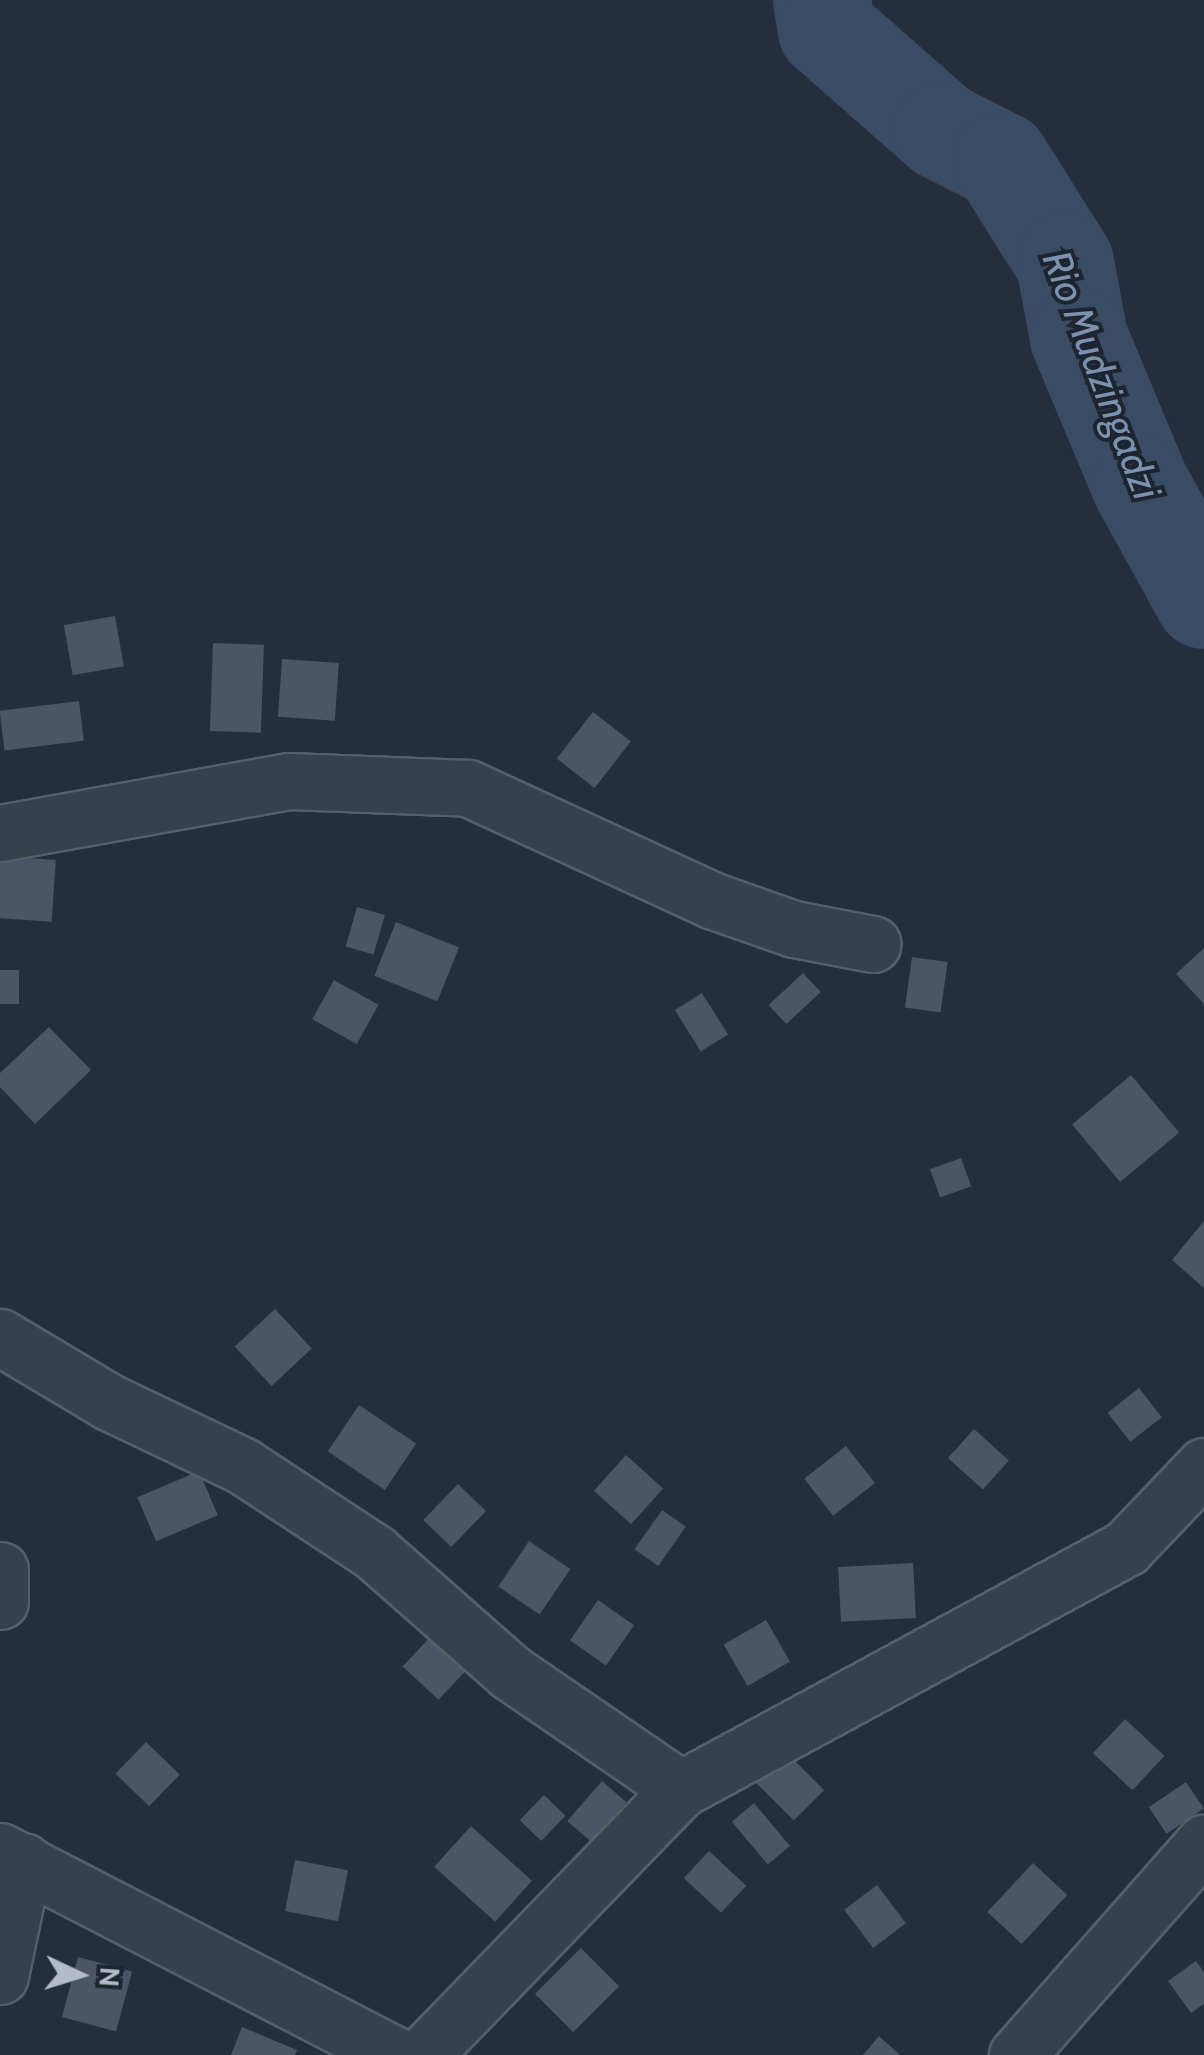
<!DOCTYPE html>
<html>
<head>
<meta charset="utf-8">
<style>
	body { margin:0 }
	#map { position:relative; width:1204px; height:2055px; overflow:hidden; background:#242e3c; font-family:Cabin,sans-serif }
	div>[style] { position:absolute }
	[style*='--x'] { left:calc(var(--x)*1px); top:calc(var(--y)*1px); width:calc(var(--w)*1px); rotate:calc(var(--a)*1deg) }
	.river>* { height:98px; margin:-49px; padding:0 49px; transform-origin:49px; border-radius:49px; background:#3a4b64 }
	.building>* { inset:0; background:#4a5565; transform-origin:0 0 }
	.roads { filter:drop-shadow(2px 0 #565e6a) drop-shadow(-2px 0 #565e6a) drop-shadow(0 2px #565e6a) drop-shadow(0 -2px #565e6a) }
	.minor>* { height:55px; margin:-27.5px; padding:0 27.5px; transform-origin:27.5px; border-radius:27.5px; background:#38404c }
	span { translate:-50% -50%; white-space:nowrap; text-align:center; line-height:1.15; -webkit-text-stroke:8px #1d2531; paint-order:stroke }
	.water-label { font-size:40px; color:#7c91ae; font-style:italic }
	.north { position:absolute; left:30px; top:1925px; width:100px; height:100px; -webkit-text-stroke:8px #1d2531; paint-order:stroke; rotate:94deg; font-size:28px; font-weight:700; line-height:40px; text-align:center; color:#b4bbc7 }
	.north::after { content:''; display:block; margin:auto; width:35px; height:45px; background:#b4bbc7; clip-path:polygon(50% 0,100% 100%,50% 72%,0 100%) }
</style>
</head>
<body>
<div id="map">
	<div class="river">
		<div style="--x:822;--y:0;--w:30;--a:81"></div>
		<div style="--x:827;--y:30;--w:153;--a:41.3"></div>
		<div style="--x:942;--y:131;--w:66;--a:27"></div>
		<div style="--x:1001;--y:161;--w:120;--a:57.9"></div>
		<div style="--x:1065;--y:263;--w:76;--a:79.4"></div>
		<div style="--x:1079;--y:338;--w:160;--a:67.3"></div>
		<div style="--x:1141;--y:486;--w:130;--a:61.1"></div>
	</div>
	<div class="building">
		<div style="left:115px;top:616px;width:51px;height:52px;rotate:80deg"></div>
		<div style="left:213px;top:643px;width:51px;height:88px;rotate:2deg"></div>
		<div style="left:282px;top:659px;width:57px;height:58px;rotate:4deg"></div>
		<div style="left:79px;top:701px;width:40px;height:80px;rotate:83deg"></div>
		<div style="left:593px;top:712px;width:48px;height:59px;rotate:38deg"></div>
		<div style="left:0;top:856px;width:56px;height:62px;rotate:4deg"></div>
		<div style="left:357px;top:907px;width:29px;height:41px;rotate:16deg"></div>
		<div style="left:396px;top:922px;width:68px;height:58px;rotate:22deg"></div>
		<div style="clip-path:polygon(1204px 948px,1204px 1004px,1176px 974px)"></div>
		<div style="left:912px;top:957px;width:36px;height:51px;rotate:8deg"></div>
		<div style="left:0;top:970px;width:19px;height:34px"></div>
		<div style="left:803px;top:973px;width:26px;height:47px;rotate:47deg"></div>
		<div style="left:334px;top:980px;width:51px;height:45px;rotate:29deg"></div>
		<div style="left:702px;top:993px;width:49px;height:32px;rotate:58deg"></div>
		<div style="clip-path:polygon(49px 1027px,91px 1070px,35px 1124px,0 1087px,0 1073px)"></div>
		<div style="left:1131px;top:1075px;width:75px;height:77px;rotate:50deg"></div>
		<div style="left:961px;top:1158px;width:30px;height:33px;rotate:70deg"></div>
		<div style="clip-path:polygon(1204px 1221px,1204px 1288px,1172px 1260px)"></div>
		<div style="left:275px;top:1309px;width:54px;height:55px;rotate:47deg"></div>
		<div style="left:1139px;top:1388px;width:37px;height:40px;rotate:52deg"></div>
		<div style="left:359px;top:1405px;width:69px;height:56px;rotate:34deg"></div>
		<div style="left:974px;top:1429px;width:47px;height:39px;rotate:42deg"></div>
		<div style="left:846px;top:1446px;width:47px;height:53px;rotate:52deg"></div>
		<div style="left:626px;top:1455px;width:50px;height:48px;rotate:42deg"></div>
		<div style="left:199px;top:1471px;width:48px;height:67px;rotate:67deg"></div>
		<div style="left:458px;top:1484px;width:39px;height:50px;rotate:44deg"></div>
		<div style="left:662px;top:1510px;width:29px;height:48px;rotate:35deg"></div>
		<div style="left:529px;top:1541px;width:50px;height:55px;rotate:34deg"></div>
		<div style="left:913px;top:1563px;width:55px;height:75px;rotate:87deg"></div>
		<div style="left:598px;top:1600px;width:44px;height:49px;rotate:35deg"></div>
		<div style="left:766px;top:1620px;width:48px;height:49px;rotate:60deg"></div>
		<div style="left:432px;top:1635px;width:49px;height:43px;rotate:43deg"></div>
		<div style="left:1125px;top:1719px;width:54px;height:47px;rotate:43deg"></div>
		<div style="left:146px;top:1742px;width:47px;height:44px;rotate:44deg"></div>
		<div style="left:781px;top:1747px;width:61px;height:43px;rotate:45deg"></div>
		<div style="left:602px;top:1781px;width:32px;height:53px;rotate:41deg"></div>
		<div style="left:1186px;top:1782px;width:32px;height:45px;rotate:56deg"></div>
		<div style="left:544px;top:1795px;width:30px;height:35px;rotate:44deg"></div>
		<div style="left:754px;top:1803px;width:56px;height:29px;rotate:50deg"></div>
		<div style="left:471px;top:1826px;width:82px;height:55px;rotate:42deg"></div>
		<div style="left:709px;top:1851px;width:51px;height:37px;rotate:43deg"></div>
		<div style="left:295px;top:1860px;width:54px;height:52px;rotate:11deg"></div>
		<div style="left:1033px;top:1863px;width:47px;height:67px;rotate:43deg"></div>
		<div style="left:877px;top:1885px;width:48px;height:41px;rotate:53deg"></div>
		<div style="left:581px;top:1948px;width:54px;height:65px;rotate:45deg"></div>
		<div style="left:78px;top:1957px;width:56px;height:62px;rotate:15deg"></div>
		<div style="clip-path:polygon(1196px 1961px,1204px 1972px,1204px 2004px,1191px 2013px,1168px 1981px)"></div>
		<div style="clip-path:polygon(242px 2027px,297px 2050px,295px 2055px,231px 2055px)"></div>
		<div style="clip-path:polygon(879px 2036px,900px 2055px,863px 2055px)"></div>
	</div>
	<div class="roads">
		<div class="minor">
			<div style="--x:0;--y:833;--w:294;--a:-10.2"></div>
			<div style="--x:289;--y:781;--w:179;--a:2.2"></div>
			<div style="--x:468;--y:788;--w:268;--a:24.7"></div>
			<div style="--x:711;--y:900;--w:88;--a:19.3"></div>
			<div style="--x:794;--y:929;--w:80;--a:10.8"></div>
			<div style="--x:0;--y:1337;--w:127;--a:30.8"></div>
			<div style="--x:109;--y:1402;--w:148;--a:25.5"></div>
			<div style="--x:243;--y:1466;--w:157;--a:33.3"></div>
			<div style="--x:374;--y:1552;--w:181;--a:41.4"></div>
			<div style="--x:510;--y:1672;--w:207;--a:34.4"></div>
			<div style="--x:0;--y:1570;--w:31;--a:90"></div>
			<div style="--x:0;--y:1851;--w:445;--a:27.3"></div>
			<div style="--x:0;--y:1976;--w:117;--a:-78.2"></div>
			<div style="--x:423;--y:2055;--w:371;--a:-45.9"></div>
			<div style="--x:681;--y:1789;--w:506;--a:-28.44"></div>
			<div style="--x:1126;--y:1548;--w:113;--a:-46.4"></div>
			<div style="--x:1017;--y:2055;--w:283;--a:-48.6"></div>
		</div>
	</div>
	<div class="water-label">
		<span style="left:1102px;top:375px;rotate:69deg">Rio Mudzingadzi</span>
	</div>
	<div class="north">N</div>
</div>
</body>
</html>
